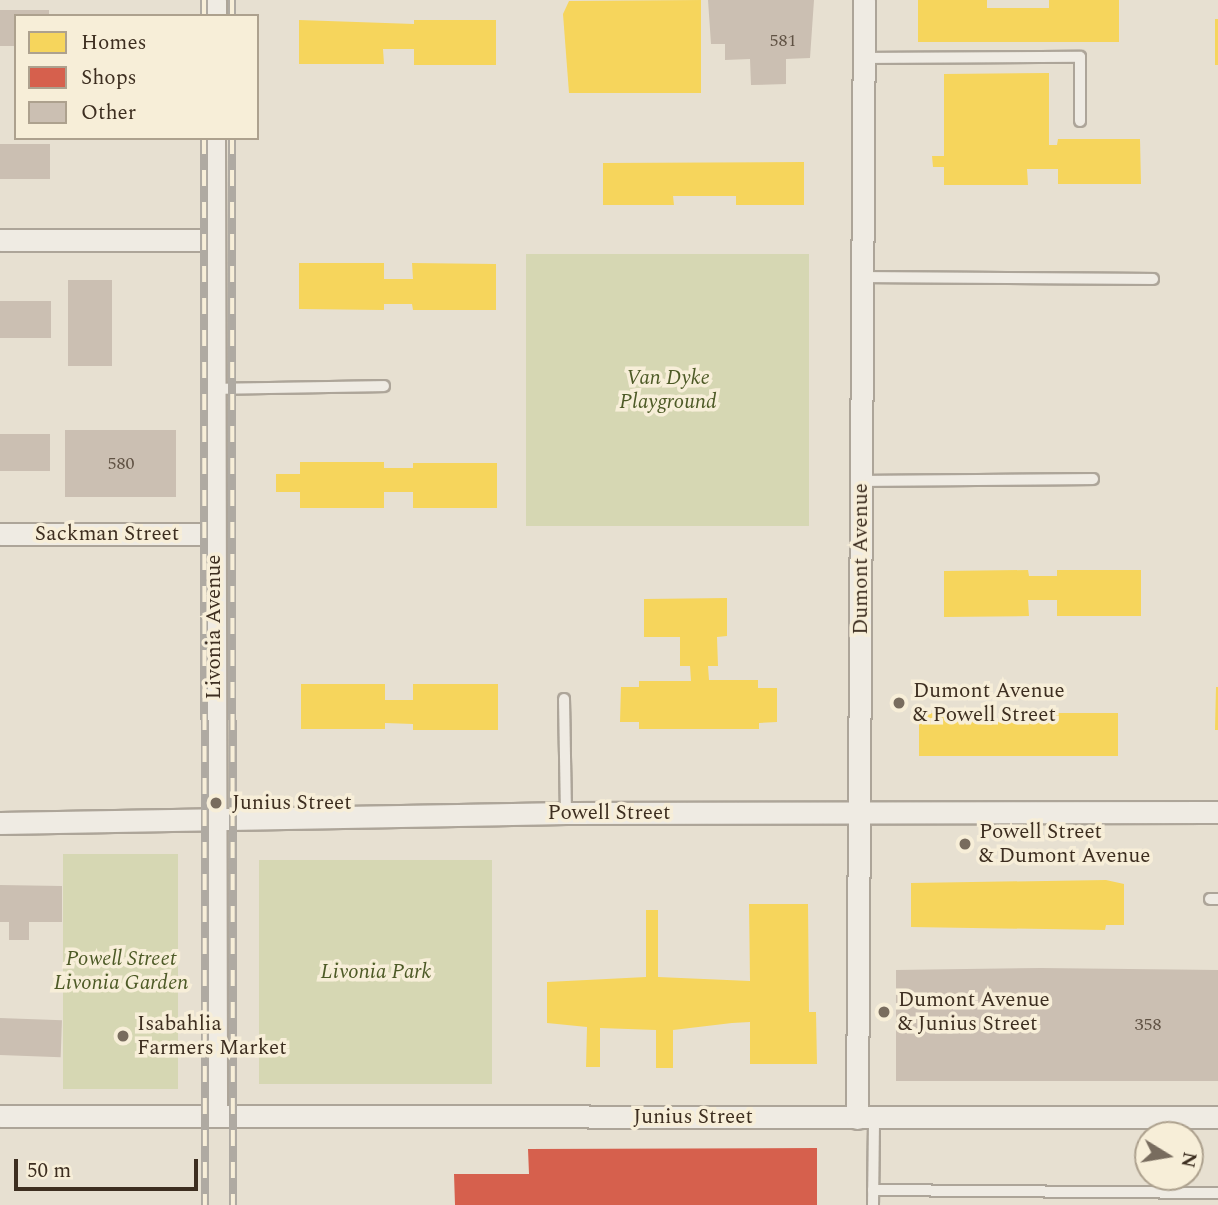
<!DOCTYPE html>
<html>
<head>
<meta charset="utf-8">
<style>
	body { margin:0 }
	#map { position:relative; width:1218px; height:1205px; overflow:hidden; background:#e7e0d1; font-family:Spectral,serif }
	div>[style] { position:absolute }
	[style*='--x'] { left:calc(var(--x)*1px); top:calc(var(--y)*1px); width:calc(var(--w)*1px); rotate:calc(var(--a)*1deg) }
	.green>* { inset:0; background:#d6d7b3; transform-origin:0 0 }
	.homes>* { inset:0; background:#f6d55c; transform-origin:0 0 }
	.shops>* { inset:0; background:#d6604d }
	.building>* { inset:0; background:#cbbfb2; transform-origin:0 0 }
	.roads { filter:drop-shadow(2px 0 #ada599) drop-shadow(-2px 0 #ada599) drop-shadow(0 2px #ada599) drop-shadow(0 -2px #ada599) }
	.service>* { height:10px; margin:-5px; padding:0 5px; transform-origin:5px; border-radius:5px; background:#efebe3 }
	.minor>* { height:21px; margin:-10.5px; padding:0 10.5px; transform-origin:10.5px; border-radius:10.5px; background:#efebe3 }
	.rail>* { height:8px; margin-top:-4px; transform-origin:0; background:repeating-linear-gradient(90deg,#f7eed8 0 16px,#afaaa2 0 32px); box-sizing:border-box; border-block:2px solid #afaaa2 }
	.dots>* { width:19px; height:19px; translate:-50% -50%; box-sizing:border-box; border:4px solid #f7eed8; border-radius:50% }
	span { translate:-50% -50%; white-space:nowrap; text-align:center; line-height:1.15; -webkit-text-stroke:7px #f7eed8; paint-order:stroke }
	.number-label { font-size:18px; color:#605244 }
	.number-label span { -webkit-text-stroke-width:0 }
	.park-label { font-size:21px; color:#4d5a26; font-style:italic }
	.street-label { font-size:21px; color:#3d2e20 }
	.poi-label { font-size:21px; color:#3d2e20 }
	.left { translate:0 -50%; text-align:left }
	.legend { position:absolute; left:14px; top:14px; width:245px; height:126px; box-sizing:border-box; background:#f7eed8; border:2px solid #ada18e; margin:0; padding:9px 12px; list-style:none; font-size:21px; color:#3d2e20 }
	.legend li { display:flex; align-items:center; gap:14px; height:35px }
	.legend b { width:35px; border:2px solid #ada18e }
	.north { position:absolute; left:1134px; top:1121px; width:70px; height:70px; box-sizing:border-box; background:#f7eed8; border:2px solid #ada18e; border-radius:50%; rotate:101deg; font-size:19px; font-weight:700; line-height:28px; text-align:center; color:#3d2e20 }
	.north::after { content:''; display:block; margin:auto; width:24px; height:32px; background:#786c5e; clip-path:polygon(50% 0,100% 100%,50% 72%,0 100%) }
	.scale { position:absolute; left:14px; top:1159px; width:184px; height:32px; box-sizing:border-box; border:4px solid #3d2e20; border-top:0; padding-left:9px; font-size:21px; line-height:24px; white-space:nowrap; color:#3d2e20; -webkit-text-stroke:5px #f7eed8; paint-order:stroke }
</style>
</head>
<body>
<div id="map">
	<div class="green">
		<div style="left:809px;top:254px;width:272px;height:283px;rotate:90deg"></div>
		<div style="left:63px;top:854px;width:115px;height:235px"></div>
		<div style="left:259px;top:860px;width:233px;height:224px"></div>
	</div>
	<div class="homes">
		<div style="clip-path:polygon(701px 0,701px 93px,569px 93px,563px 14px,569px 1px)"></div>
		<div style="clip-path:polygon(918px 0,987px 0,987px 8px,1049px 8px,1049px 0,1119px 0,1119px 42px,918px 42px)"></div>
		<div style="left:1215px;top:19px;width:3px;height:46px"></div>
		<div style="clip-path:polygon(299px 20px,414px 24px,414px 20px,496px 20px,496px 65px,414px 65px,414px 49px,383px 49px,384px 64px,299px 64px)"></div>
		<div style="clip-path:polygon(1049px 73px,1049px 145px,1057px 145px,1058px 139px,1140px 139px,1141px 184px,1058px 184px,1058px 169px,1027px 169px,1028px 185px,944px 185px,944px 167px,933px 167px,932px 156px,944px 156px,944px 74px)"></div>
		<div style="clip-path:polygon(804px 162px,804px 205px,736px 205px,736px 196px,673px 196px,674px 205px,603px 205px,603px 163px)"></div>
		<div style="clip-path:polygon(299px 263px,384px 263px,384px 279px,413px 279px,412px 263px,496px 264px,496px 310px,413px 310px,412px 304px,384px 304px,384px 310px,299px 309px)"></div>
		<div style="clip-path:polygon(300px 462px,384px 462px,384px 468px,413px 468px,413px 463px,497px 463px,497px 508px,413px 508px,413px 492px,384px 492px,384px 508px,300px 508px,300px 492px,276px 492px,276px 474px,300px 474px)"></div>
		<div style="clip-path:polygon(1028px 570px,1029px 576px,1057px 576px,1057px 570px,1141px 570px,1141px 616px,1057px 616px,1057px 600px,1028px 600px,1029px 616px,944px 617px,944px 571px)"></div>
		<div style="clip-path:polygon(727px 598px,727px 636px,717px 637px,718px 666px,708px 666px,709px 680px,758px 680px,758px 688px,777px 688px,777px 722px,759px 723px,759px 729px,639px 729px,639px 722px,620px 722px,621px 687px,639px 687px,639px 681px,691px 681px,690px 666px,680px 666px,680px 637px,644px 637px,644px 599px)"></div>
		<div style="clip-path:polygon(301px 684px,385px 684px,385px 700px,413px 700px,413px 684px,498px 684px,498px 730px,413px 730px,413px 724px,385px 723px,385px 729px,301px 729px)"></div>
		<div style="clip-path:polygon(1216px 687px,1218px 687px,1218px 730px,1215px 730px)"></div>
		<div style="clip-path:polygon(919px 713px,988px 714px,988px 722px,1050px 722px,1050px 713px,1118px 713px,1118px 756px,919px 756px)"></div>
		<div style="clip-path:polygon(1106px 880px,1124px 884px,1124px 925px,1106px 925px,1105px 930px,911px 927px,911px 883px)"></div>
		<div style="clip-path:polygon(749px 904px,808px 904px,809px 1012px,816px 1012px,817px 1064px,750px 1064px,750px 1022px,732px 1023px,673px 1030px,673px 1068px,656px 1068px,656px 1030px,600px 1028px,600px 1067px,586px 1067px,587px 1027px,547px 1023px,547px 982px,646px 977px,646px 910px,658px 910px,658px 977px,750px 981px)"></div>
	</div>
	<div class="shops">
		<div style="clip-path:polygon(817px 1148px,817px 1205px,455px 1205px,454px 1174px,529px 1174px,528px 1149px)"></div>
	</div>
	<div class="building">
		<div style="clip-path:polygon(708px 0,814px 0,810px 58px,786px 59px,786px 84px,751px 85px,750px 59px,725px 60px,725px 44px,711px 44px)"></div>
		<div style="clip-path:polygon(0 10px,49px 10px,49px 16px,16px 16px,16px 46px,0 46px)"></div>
		<div style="left:0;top:144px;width:50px;height:35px"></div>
		<div style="left:68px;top:280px;width:44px;height:86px"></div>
		<div style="left:0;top:301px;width:51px;height:37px"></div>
		<div style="left:65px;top:430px;width:111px;height:67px"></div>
		<div style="left:0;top:434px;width:50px;height:37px"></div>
		<div style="clip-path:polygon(0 885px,62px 886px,62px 922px,29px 922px,29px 940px,9px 940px,9px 922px,0 922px)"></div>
		<div style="clip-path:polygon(1041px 968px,1218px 970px,1218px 1081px,896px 1081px,896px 970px)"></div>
		<div style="left:0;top:1018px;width:62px;height:37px;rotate:2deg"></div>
	</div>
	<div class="roads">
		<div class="service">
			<div style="--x:863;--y:58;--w:217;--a:-0.3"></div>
			<div style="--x:1080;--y:57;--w:64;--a:90"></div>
			<div style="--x:862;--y:277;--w:291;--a:0.4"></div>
			<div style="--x:214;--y:389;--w:170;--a:-1"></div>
			<div style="--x:861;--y:481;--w:232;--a:-0.5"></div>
			<div style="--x:564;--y:699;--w:114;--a:89"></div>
			<div style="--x:1210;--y:899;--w:8;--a:0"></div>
			<div style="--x:873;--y:1190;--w:345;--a:0.5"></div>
			<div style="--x:873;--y:1205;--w:87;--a:-89.3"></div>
		</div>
		<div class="minor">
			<div style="--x:215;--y:16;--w:16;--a:-90"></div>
			<div style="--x:214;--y:138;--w:977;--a:89.88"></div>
			<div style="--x:0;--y:240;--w:213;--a:0"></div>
			<div style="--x:0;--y:534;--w:214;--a:0"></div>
			<div style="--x:0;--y:823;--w:566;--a:-1.01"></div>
			<div style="--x:566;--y:813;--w:652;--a:-0.09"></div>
			<div style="--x:0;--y:1116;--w:1218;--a:0.05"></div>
			<div style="--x:857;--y:1118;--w:1118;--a:-89.64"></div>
		</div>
	</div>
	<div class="rail">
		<div style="--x:204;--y:16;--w:16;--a:-90"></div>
		<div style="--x:232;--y:16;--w:16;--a:-90"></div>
		<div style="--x:204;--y:138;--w:1067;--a:89.95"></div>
		<div style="--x:232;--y:138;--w:1067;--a:89.95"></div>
	</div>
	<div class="dots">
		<div style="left:899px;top:703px;background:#786c5e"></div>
		<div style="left:216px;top:803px;background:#786c5e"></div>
		<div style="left:965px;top:844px;background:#786c5e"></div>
		<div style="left:884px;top:1012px;background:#786c5e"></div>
		<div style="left:123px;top:1036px;background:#786c5e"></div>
	</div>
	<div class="number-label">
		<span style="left:783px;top:41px">581</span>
		<span style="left:121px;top:464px">580</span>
		<span style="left:1148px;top:1025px">358</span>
	</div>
	<div class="park-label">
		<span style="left:668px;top:390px">Van Dyke<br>Playground</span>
		<span style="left:121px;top:971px">Powell Street<br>Livonia Garden</span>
		<span style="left:376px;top:972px">Livonia Park</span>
	</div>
	<div class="street-label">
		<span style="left:107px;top:534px">Sackman Street</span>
		<span style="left:861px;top:559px;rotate:-90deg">Dumont Avenue</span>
		<span style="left:214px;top:627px;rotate:-90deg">Livonia Avenue</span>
		<span style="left:609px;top:813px">Powell Street</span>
		<span style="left:693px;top:1117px">Junius Street</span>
	</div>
	<div class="poi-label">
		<span class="left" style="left:913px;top:703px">Dumont Avenue<br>&amp; Powell Street</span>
		<span class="left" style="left:232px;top:803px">Junius Street</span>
		<span class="left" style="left:979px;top:844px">Powell Street<br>&amp; Dumont Avenue</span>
		<span class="left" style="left:898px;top:1012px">Dumont Avenue<br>&amp; Junius Street</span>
		<span class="left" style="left:137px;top:1036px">Isabahlia<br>Farmers Market</span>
	</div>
	<ul class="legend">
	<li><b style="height:19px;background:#f6d55c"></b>Homes</li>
	<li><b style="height:19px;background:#d6604d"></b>Shops</li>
	<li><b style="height:19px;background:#cbbfb2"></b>Other</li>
	</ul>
	<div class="north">N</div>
	<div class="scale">50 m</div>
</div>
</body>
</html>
